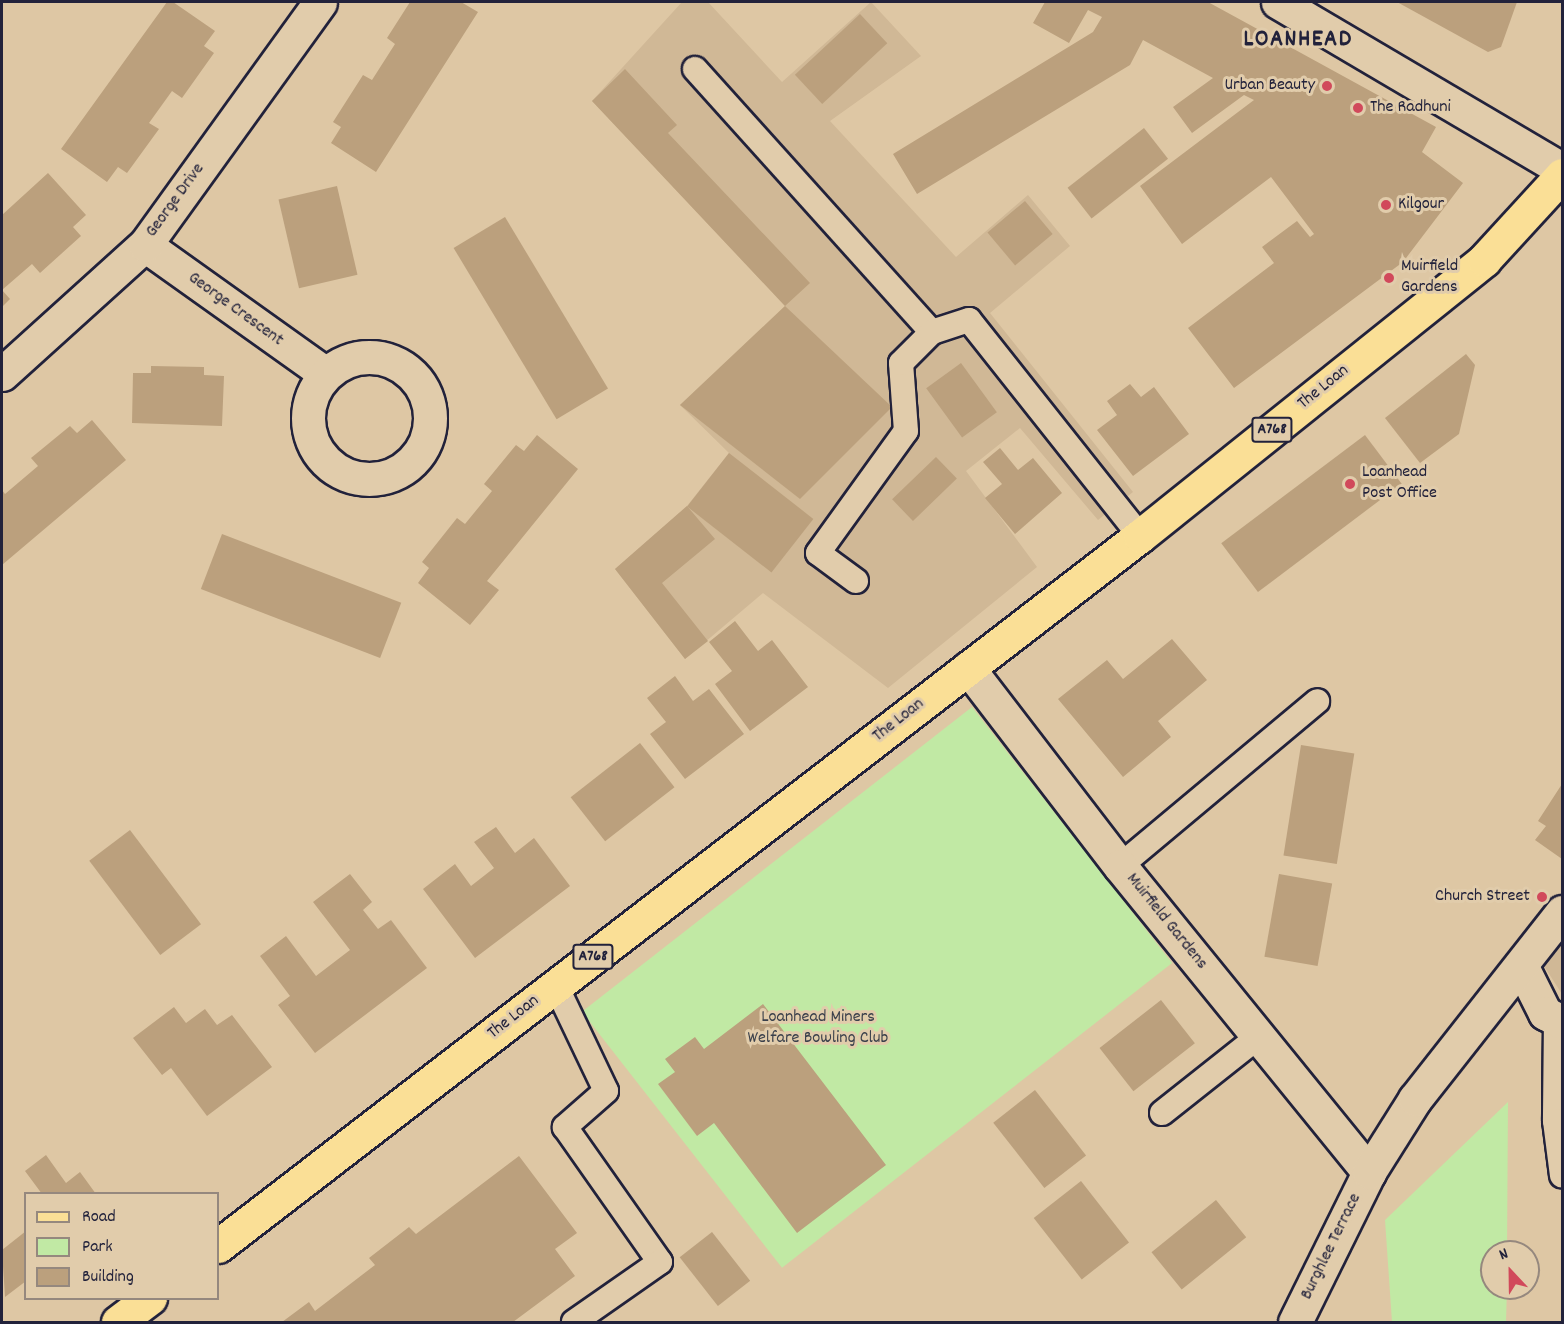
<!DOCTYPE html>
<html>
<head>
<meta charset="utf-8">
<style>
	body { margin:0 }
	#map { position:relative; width:1564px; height:1324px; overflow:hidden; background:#dec7a4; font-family:Dekko,sans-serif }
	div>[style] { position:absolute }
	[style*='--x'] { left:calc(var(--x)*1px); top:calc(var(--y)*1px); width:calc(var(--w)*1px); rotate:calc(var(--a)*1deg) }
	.built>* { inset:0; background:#d0b896 }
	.green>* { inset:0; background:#c1e9a4; transform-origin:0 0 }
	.building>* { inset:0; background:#bba07d; transform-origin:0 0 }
	.roads { filter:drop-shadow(2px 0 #22223b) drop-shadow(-2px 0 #22223b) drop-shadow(0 2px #22223b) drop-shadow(0 -2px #22223b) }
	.lane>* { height:24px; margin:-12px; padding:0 12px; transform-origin:12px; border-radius:12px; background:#e1ccab }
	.street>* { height:33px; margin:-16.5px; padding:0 16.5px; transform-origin:16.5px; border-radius:16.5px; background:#e1ccab }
	.street>.ring { margin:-16.5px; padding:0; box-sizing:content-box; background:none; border:33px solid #e1ccab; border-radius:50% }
	.secondary>* { height:33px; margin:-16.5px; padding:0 16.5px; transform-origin:16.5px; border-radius:16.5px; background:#e1ccab }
	.primary>* { height:33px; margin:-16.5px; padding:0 16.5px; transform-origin:16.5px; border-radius:16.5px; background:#fadf96 }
	.dots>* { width:16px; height:16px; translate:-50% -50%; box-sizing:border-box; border:3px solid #e1ccab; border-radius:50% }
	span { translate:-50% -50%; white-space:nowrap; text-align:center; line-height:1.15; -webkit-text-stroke:6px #e1ccab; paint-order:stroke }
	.shield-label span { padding:2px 4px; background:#e1ccab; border:2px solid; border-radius:4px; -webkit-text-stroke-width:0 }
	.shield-label { font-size:16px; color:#22223b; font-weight:700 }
	.poi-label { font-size:18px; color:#22223b }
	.right { translate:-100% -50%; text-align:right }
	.left { translate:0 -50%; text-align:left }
	.street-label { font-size:18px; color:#22223b }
	.park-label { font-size:18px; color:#3a404b }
	.district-label { font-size:24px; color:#22223b; font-weight:700; letter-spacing:1.5px }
	.frame { position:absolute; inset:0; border:3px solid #22223b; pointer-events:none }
	.legend { position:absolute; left:24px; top:1192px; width:195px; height:108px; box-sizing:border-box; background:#e1ccab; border:2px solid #95887e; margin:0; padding:8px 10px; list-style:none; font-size:18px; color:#22223b }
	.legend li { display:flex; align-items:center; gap:12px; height:30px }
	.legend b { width:30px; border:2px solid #95887e }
	.north { position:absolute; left:1480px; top:1240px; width:60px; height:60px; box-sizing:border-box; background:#e1ccab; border:2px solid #95887e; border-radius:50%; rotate:338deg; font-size:16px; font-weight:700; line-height:24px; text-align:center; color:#22223b }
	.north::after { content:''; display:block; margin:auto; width:21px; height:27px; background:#d1495b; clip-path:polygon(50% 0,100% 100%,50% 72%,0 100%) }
</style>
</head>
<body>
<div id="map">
	<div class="built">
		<div style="clip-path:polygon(682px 2px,708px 2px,782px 82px,871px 2px,921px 56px,830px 121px,956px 257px,1028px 195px,1070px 246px,990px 313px,1133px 492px,1098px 520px,1020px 428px,966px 471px,1037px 567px,888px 688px,763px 593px,685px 659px,615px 569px,687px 506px,729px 453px,680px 405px,785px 306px,592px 101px)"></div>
		<div style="clip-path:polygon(1562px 938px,1562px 994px,1542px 963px)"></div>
	</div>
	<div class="green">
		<div style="left:972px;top:707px;width:325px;height:495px;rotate:52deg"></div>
		<div style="clip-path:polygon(1508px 1102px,1507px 1252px,1492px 1252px,1492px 1288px,1507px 1288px,1506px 1322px,1392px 1322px,1385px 1220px)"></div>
	</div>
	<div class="building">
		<div style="clip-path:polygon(167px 2px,173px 2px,215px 31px,204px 46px,214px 53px,182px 98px,172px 91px,149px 123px,159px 129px,127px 173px,118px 167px,107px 182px,61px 149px)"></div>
		<div style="clip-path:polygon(410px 2px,461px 2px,478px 12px,376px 172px,331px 143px,341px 127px,333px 122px,363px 75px,372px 80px,395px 44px,387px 38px)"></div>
		<div style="clip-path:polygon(1045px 2px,1208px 2px,1436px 127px,1422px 152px,1463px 183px,1403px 262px,1234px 388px,1188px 328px,1274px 263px,1262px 247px,1297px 221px,1310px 237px,1314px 234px,1271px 177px,1182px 244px,1140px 186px,1254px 100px,1244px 95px,1192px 133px,1173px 107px,1213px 78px,1143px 40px,1130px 65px,917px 194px,893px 154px,1093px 32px,1102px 17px,1088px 10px,1069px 43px,1033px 23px)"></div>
		<div style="clip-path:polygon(1397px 2px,1517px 2px,1501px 47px,1488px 52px)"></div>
		<div style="left:860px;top:14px;width:40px;height:89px;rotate:47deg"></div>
		<div style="clip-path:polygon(625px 69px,677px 125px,668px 133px,810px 283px,785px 306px,592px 101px)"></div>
		<div style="left:1144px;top:128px;width:39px;height:97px;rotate:52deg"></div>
		<div style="clip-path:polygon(48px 173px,86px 215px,73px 227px,81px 236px,40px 273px,32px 264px,2px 290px,10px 299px,2px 307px,2px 215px)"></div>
		<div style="left:337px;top:186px;width:91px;height:60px;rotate:77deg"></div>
		<div style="left:1025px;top:201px;width:43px;height:49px;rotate:50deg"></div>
		<div style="left:505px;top:217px;width:200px;height:60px;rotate:59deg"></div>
		<div style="clip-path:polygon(785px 306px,892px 407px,800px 499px,680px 405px)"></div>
		<div style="clip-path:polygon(1466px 354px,1475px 365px,1459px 434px,1420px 463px,1385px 418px)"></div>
		<div style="left:961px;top:363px;width:61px;height:43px;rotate:54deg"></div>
		<div style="clip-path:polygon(151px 366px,204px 367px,204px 375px,224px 376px,222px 426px,132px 423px,133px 373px,151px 373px)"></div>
		<div style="clip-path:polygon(1130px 384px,1141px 397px,1154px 387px,1189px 434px,1133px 476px,1097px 430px,1117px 415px,1107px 401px)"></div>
		<div style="clip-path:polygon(92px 420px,126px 460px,2px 565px,2px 490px,5px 494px,38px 466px,31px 458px,70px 426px,77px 433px)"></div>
		<div style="clip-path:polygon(537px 435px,578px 469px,487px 581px,499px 590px,470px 625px,418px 583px,429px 568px,422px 562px,457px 518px,465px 524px,492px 491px,484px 484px,516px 445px,524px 451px)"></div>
		<div style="left:1365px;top:435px;width:61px;height:180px;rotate:53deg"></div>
		<div style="clip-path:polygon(1000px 448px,1018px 470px,1033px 458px,1062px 493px,1015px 534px,985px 498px,1002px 484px,983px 462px)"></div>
		<div style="left:729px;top:453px;width:107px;height:68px;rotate:38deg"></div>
		<div style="left:936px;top:457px;width:30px;height:61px;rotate:46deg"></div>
		<div style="clip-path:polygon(687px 506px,715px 539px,662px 583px,708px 641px,685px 659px,615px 569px)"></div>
		<div style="left:222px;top:534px;width:192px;height:59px;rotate:21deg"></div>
		<div style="clip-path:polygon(735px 621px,758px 651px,772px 640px,808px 687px,750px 731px,715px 684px,732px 671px,709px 642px)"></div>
		<div style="clip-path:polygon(1172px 639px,1207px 680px,1158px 721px,1171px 737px,1123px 777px,1058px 699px,1107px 660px,1123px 679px)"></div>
		<div style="clip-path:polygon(675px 676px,693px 701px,709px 689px,744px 734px,685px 779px,650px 734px,666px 722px,647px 698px)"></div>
		<div style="left:640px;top:743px;width:56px;height:88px;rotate:52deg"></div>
		<div style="left:1301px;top:745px;width:54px;height:112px;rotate:9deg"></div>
		<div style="clip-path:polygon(1562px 784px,1562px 859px,1535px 840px,1546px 826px,1538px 821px)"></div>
		<div style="clip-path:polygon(496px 827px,515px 853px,534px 838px,570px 886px,475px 958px,423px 889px,455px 864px,471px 886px,494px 868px,474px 842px)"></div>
		<div style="left:130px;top:830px;width:118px;height:51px;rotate:53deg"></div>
		<div style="clip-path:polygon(350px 874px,372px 902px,363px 910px,378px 929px,391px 920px,427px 968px,315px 1053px,278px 1005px,290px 996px,260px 956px,286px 936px,316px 976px,350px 950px,313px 902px)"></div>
		<div style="left:1279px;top:874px;width:54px;height:84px;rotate:10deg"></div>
		<div style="left:1161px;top:1000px;width:55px;height:78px;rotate:52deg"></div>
		<div style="clip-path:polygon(763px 1004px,886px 1165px,797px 1233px,714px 1123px,697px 1136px,658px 1084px,675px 1072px,665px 1059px,695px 1037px,704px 1049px)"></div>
		<div style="clip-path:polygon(174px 1007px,186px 1023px,205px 1009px,217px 1025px,232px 1015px,272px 1067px,207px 1116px,171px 1068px,162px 1075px,133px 1038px)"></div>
		<div style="left:1035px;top:1090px;width:83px;height:53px;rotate:52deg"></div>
		<div style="clip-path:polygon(46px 1155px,66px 1183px,80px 1172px,96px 1194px,42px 1194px,25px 1171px)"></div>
		<div style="clip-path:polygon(519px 1156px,577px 1233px,555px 1249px,575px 1276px,513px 1322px,282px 1322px,309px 1302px,315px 1311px,375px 1265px,369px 1258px,409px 1227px,416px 1234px)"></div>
		<div style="left:1081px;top:1181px;width:78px;height:60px;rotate:52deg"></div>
		<div style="left:1216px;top:1200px;width:48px;height:83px;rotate:51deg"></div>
		<div style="clip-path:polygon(26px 1231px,26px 1281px,5px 1297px,2px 1250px)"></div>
		<div style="left:712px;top:1232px;width:62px;height:41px;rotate:52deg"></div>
	</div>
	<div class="roads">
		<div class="lane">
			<div style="--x:695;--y:69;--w:354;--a:48"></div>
			<div style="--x:856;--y:581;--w:47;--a:-143.6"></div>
			<div style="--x:818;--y:553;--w:150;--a:-54.2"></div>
			<div style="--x:906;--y:431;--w:68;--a:-94.2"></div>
			<div style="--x:901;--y:363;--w:44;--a:-45"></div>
			<div style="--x:932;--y:332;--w:39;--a:-18"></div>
			<div style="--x:969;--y:320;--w:275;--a:51.6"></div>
			<div style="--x:1120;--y:866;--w:257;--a:-39.9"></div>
			<div style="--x:556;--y:986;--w:116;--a:64.5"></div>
			<div style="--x:606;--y:1091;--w:55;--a:138.7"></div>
			<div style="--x:565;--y:1127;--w:165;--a:54.9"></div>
			<div style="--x:660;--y:1262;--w:105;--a:145.1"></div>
			<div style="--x:1556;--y:1019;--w:102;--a:90.6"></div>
			<div style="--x:1555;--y:1121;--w:55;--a:82.7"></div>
			<div style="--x:1162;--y:1113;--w:124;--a:-38.4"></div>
		</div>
		<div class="street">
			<div style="--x:145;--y:245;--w:222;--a:35.5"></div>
			<div class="ring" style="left:308px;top:357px;width:89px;height:89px"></div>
			<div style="--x:2;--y:374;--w:193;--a:-42.1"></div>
			<div style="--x:145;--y:245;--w:299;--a:-54.2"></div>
			<div style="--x:968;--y:668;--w:250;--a:52.5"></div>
			<div style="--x:1120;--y:866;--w:395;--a:50.9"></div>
			<div style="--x:1521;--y:965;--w:54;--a:63.4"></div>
			<div style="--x:1545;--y:1013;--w:19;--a:28"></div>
			<div style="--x:1295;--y:1322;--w:167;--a:-63.7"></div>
			<div style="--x:1369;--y:1172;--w:86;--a:-57.8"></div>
			<div style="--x:1415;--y:1099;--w:238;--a:-51.8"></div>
		</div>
		<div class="secondary">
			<div style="--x:1278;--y:2;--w:329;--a:30.5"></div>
		</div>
		<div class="primary">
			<div style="--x:218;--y:1246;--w:1164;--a:-37.6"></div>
			<div style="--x:1140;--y:536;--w:441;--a:-38.7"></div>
			<div style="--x:1484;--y:260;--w:115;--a:-47.5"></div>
			<div style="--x:118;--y:1322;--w:40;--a:-37"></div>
		</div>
	</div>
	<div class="dots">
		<div style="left:1327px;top:86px;background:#d1495b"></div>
		<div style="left:1358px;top:108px;background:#d1495b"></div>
		<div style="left:1386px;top:205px;background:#d1495b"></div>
		<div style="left:1389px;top:278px;background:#d1495b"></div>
		<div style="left:1350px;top:484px;background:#d1495b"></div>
		<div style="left:1542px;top:897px;background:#d1495b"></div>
	</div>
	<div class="shield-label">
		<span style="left:1272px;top:430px">A768</span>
		<span style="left:593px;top:957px">A768</span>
	</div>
	<div class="poi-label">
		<span class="right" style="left:1315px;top:86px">Urban Beauty</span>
		<span class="left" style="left:1370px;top:108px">The Radhuni</span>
		<span class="left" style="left:1398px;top:205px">Kilgour</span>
		<span class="left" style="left:1401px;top:278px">Muirfield<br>Gardens</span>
		<span class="left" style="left:1362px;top:484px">Loanhead<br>Post Office</span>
		<span class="right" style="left:1530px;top:897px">Church Street</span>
	</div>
	<div class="street-label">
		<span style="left:176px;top:201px;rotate:-54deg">George Drive</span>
		<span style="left:235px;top:310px;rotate:36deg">George Crescent</span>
		<span style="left:1324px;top:388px;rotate:-39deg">The Loan</span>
		<span style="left:899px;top:721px;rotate:-38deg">The Loan</span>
		<span style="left:1166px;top:922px;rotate:51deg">Muirfield Gardens</span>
		<span style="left:514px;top:1018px;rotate:-38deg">The Loan</span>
		<span style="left:1332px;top:1247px;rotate:-64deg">Burghlee Terrace</span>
	</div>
	<div class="park-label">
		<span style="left:818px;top:1029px">Loanhead Miners<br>Welfare Bowling Club</span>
	</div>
	<div class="district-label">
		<span style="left:1298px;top:41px">LOANHEAD</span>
	</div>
	<div class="frame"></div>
	<ul class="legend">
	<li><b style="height:8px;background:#fadf96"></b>Road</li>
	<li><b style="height:16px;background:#c1e9a4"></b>Park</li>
	<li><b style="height:16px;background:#bba07d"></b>Building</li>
	</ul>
	<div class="north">N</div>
</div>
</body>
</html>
